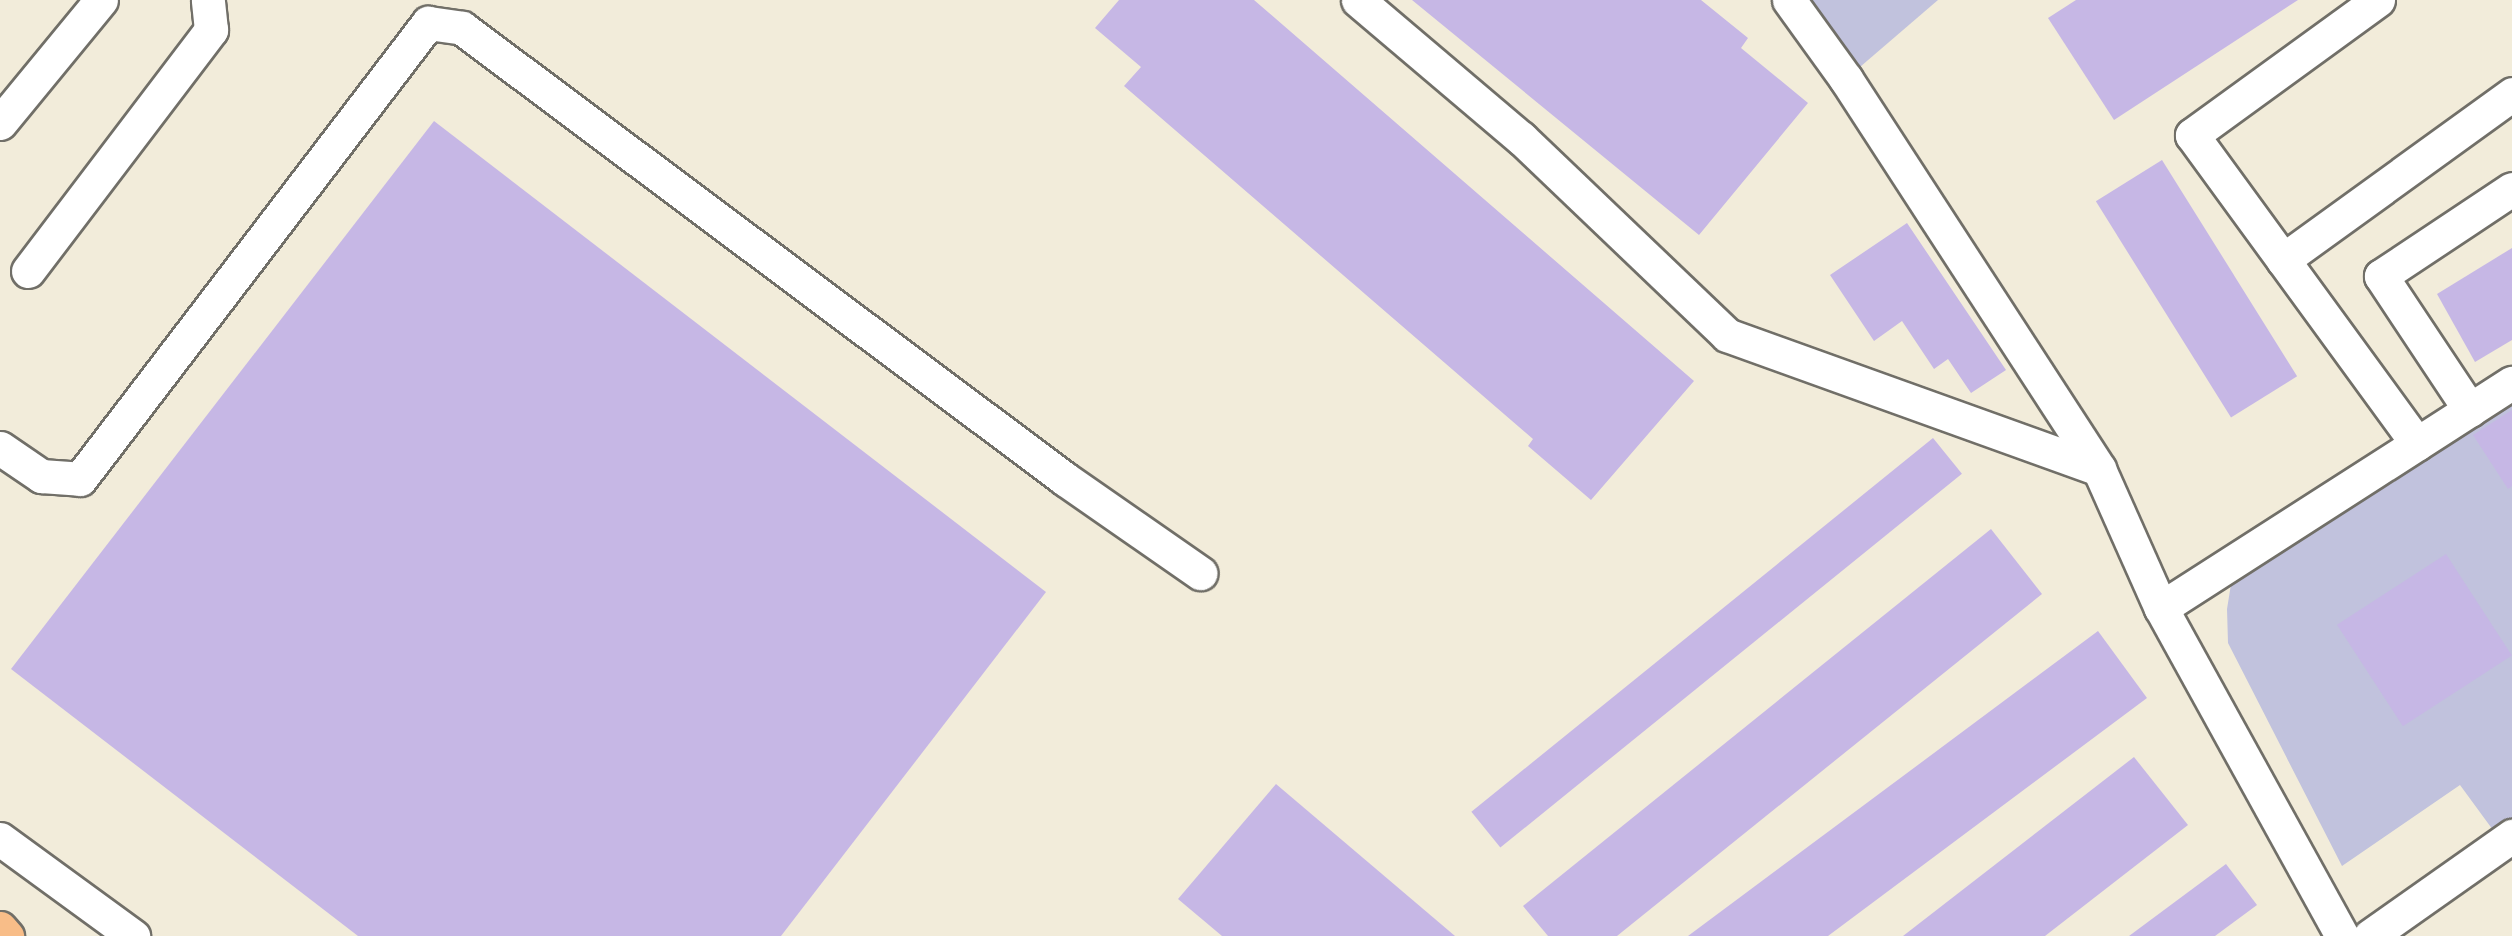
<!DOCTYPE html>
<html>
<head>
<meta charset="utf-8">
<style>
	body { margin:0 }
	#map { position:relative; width:2512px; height:936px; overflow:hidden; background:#f2ecda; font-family:Pangolin,sans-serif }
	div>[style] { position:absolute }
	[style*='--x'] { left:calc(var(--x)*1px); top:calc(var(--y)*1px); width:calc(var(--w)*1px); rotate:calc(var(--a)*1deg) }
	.industrial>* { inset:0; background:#c1c2dd }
	.building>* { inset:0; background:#c6b7e5; transform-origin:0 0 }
	.roads { filter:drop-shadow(2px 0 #716f68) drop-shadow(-2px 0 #716f68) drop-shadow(0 2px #716f68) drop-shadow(0 -2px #716f68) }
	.minor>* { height:33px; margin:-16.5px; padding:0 16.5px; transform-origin:16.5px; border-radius:16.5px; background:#fff }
	.major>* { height:33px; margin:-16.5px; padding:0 16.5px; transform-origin:16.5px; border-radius:16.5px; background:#f8bd88 }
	span { translate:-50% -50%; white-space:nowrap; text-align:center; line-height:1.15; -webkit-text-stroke:4.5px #f6f6f2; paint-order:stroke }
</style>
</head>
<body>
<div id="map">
	<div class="industrial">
		<div style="clip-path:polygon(1789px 0,1938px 0,1846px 79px)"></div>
		<div style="clip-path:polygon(2512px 396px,2512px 856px,2460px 785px,2342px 866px,2228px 643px,2227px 609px,2232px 578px)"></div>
	</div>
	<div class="building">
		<div style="clip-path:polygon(1119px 0,1254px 0,1694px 381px,1591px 500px,1528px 446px,1533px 439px,1124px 86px,1141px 67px,1095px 28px)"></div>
		<div style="clip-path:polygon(1412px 0,1701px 0,1748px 38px,1741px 48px,1808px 103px,1699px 235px)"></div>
		<div style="clip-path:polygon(2076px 0,2298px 0,2114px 120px,2048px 18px)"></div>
		<div style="clip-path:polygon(434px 121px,1046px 592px,781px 936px,358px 936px,11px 669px)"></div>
		<div style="left:2162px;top:160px;width:255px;height:78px;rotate:58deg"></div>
		<div style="clip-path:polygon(1907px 223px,2006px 370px,1971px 393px,1948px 359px,1934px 369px,1902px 321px,1874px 341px,1830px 275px)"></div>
		<div style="clip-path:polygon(2512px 248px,2512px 340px,2475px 362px,2437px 294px)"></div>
		<div style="clip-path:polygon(2512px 410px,2512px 486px,2508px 489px,2473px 435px)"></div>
		<div style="left:1933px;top:438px;width:46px;height:594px;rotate:51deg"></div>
		<div style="clip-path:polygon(1991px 529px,2042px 594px,1617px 936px,1548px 936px,1523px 906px)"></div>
		<div style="left:2446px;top:554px;width:121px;height:130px;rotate:57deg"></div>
		<div style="clip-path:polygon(2098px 631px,2147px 698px,1828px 936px,1688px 936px)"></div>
		<div style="clip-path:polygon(2134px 757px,2188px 825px,2045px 936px,1903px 936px)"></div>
		<div style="clip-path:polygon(1276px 784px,1455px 936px,1222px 936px,1178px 899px)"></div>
		<div style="clip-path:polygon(2226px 864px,2257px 905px,2215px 936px,2129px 936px)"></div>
	</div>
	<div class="roads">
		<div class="minor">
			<div style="--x:1358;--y:0;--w:214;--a:40.3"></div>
			<div style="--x:1521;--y:138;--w:285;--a:43.7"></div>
			<div style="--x:1727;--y:335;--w:395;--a:19.8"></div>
			<div style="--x:1789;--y:0;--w:97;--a:54.2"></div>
			<div style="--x:1846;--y:79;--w:465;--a:57"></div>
			<div style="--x:2099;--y:469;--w:152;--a:66"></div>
			<div style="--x:2161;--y:608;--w:375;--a:61.1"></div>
			<div style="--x:2378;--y:0;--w:230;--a:144"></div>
			<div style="--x:2192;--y:135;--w:382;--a:53.9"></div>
			<div style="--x:0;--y:123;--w:159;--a:-50.6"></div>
			<div style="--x:2283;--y:260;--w:283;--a:-35.9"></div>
			<div style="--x:28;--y:271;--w:303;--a:-52.8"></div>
			<div style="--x:211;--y:30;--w:30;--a:-96"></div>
			<div style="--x:2470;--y:410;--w:161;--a:-123.6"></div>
			<div style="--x:2381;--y:276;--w:157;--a:-33.6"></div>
			<div style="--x:0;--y:448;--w:50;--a:34.3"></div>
			<div style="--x:41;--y:476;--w:39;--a:4"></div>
			<div style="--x:80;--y:479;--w:574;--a:-52.65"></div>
			<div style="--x:428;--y:23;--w:34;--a:8"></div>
			<div style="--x:462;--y:28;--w:753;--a:36.79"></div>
			<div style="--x:1065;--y:479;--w:165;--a:34.8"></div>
			<div style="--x:2161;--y:608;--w:417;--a:-32.7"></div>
			<div style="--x:0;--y:839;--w:165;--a:36.1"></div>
			<div style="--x:2370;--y:936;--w:174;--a:-35.2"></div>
		</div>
		<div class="major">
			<div style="--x:0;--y:928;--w:11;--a:49"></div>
		</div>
	</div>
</div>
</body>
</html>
